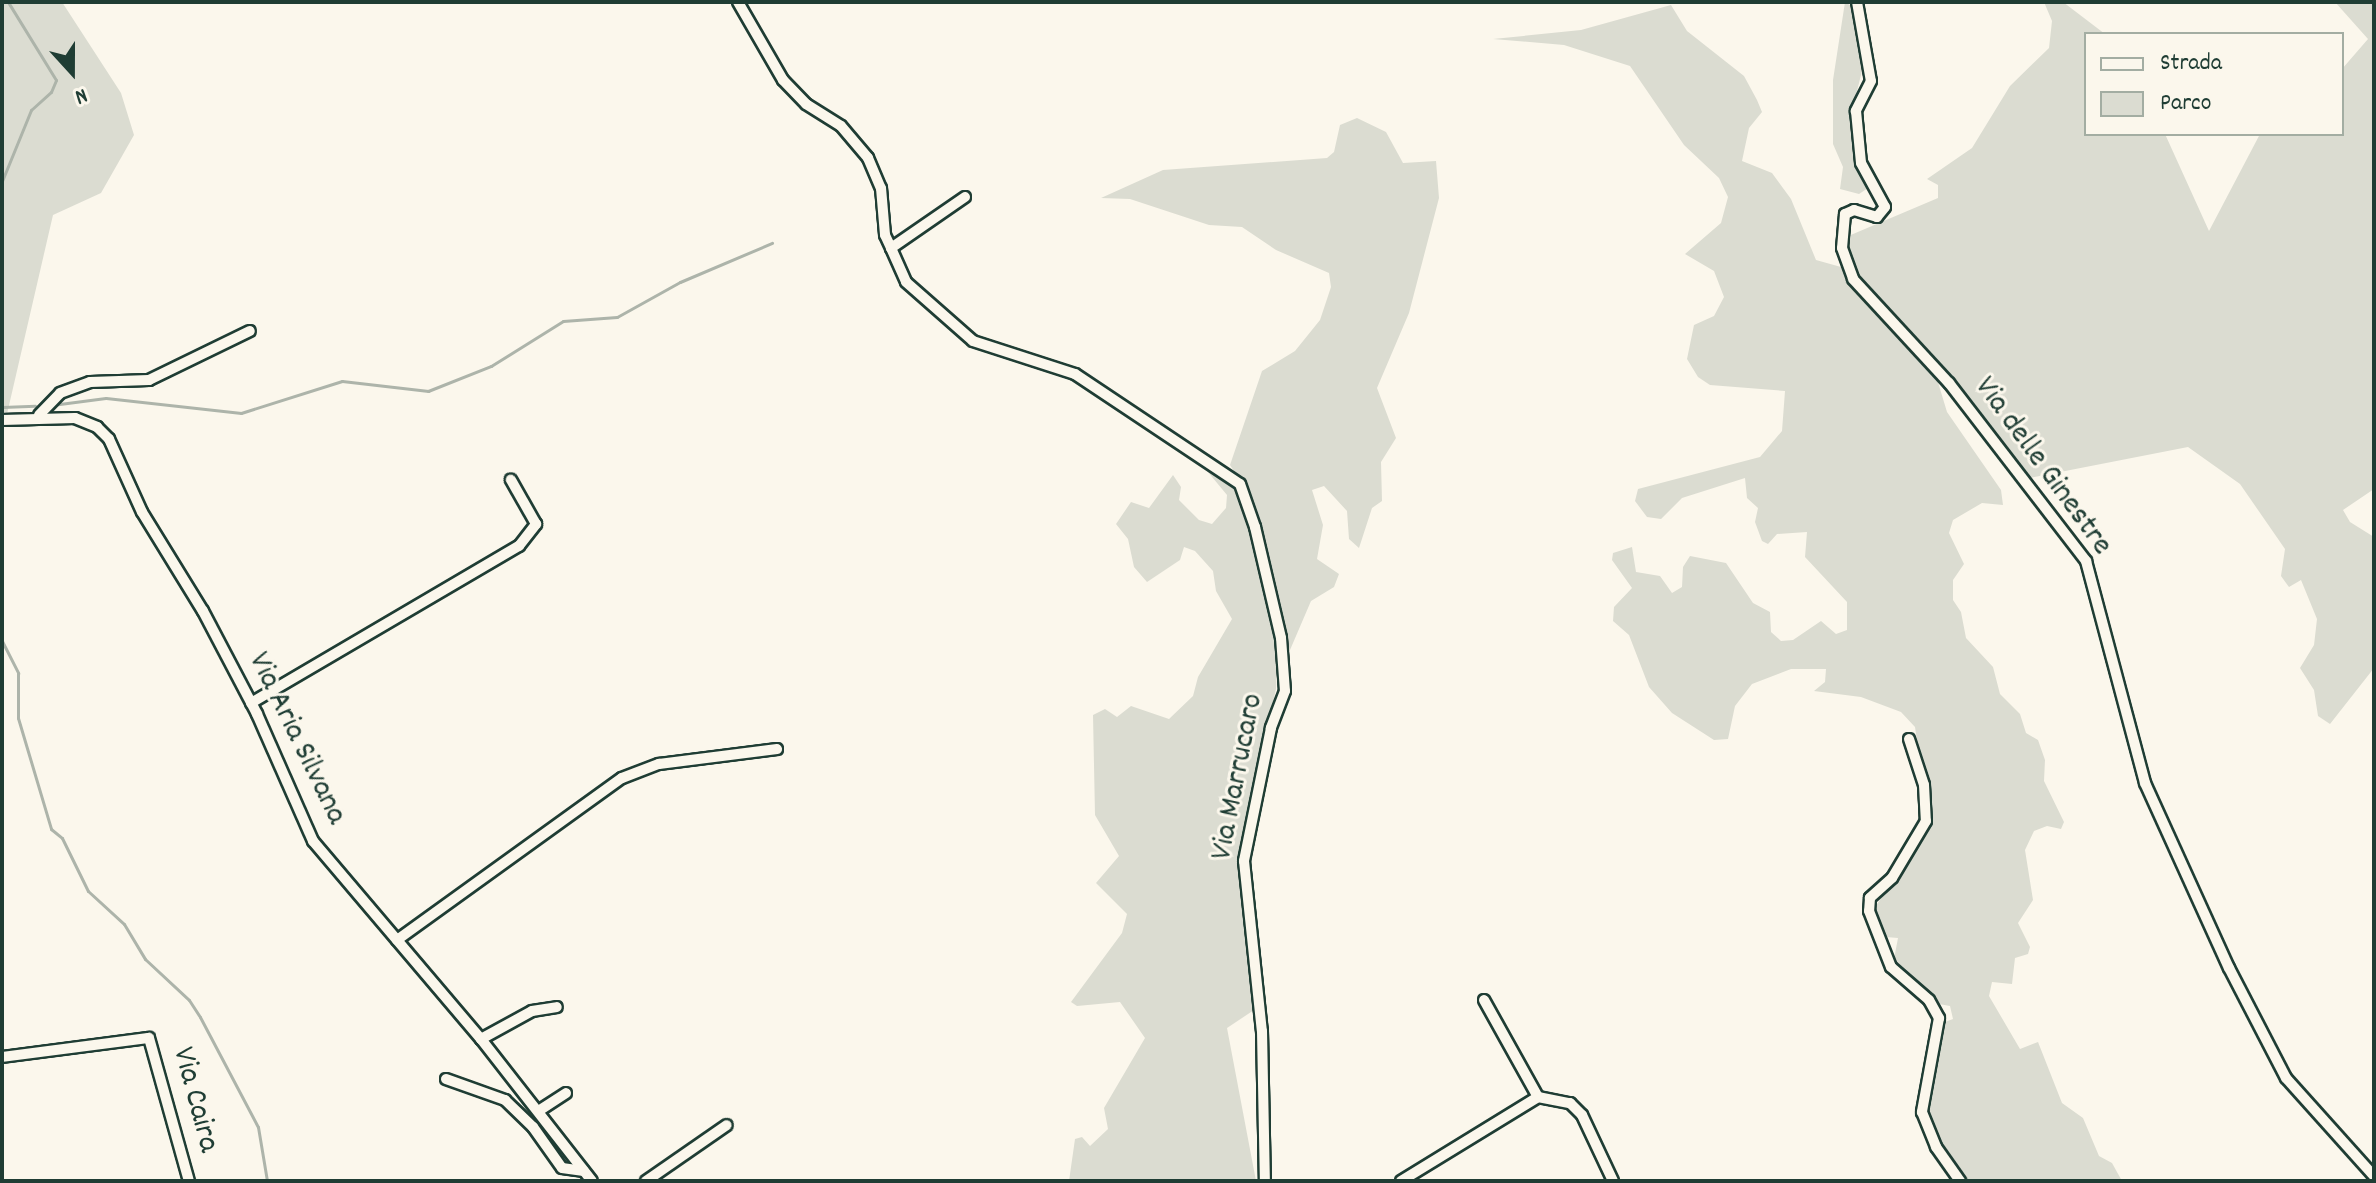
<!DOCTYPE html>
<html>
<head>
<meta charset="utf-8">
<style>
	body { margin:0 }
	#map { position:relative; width:2376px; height:1183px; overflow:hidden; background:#fbf7ec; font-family:Dekko,sans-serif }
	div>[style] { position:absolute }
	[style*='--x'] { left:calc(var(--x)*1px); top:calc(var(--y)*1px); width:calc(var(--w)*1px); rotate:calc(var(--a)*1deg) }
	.green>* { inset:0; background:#dbdcd1 }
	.stream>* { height:3px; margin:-1.5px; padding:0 1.5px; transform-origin:1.5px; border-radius:1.5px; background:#adb4aa }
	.roads { filter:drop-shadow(2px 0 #1f3d34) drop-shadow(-2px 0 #1f3d34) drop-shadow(0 2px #1f3d34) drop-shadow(0 -2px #1f3d34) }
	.minor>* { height:10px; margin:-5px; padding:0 5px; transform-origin:5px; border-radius:5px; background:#fbf7ec }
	span { translate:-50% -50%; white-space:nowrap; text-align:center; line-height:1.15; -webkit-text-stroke:6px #fbf7ec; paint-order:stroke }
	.street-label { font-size:32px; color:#1f3d34 }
	.frame { position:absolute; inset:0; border:4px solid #1f3d34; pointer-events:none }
	.legend { position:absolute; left:2084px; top:32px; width:260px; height:104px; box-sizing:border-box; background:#fbf7ec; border:2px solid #a3ada2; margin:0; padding:10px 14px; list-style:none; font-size:24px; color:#1f3d34 }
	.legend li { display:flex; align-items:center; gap:16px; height:40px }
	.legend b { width:40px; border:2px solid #a3ada2 }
	.north { position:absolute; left:32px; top:32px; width:80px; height:80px; -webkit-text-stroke:6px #fbf7ec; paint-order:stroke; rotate:159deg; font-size:22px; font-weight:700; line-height:32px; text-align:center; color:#1f3d34 }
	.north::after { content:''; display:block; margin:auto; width:28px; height:36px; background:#1f3d34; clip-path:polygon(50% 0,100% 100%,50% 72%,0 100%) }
</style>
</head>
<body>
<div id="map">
	<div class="green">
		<div style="clip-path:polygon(2px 2px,62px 2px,121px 93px,134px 135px,101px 193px,53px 215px,7px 414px,2px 415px)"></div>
		<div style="clip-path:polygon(1845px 2px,1853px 7px,1864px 63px,1850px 119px,1854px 158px,1868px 188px,1859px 194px,1840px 189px,1843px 167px,1833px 144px,1833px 80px)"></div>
		<div style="clip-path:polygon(2044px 2px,2063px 2px,2105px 34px,2086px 34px,2086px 134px,2165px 134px,2209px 231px,2260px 134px,2342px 134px,2342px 69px,2368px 39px,2335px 2px,2374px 2px,2374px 489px,2343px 510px,2350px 522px,2374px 537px,2374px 668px,2330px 724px,2318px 716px,2314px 690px,2300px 668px,2314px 645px,2317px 619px,2301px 580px,2289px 587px,2281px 576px,2285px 549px,2240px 484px,2188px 447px,2030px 478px,1915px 337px,1856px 277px,1849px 260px,1846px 237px,1938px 198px,1938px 185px,1927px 179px,1972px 148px,2010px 86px,2049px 48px,2052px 21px)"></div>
		<div style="clip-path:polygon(1671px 5px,1687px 31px,1744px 76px,1757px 100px,1762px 112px,1749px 128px,1742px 161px,1772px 173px,1791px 199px,1816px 260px,1841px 267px,1853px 289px,1934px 369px,1947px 412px,2001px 490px,2003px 505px,1982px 503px,1953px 520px,1949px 533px,1964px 564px,1953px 580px,1953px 600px,1961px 612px,1966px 638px,1993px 667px,2000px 694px,2020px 714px,2026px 733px,2038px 740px,2045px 760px,2044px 781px,2064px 822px,2061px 829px,2047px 826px,2034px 831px,2025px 850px,2033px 900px,2018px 923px,2030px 947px,2028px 954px,2015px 958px,2012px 984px,1992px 982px,1989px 996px,2020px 1049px,2038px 1042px,2062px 1103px,2083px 1118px,2099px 1156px,2112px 1163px,2122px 1181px,1966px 1181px,1939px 1144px,1927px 1109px,1942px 1023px,1953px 1019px,1950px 1006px,1939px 1004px,1898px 967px,1894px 959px,1898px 938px,1886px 937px,1875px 907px,1930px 828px,1915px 727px,1901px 712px,1861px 697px,1814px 691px,1825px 682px,1826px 669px,1791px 669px,1752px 684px,1735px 706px,1728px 739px,1714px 740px,1672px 713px,1649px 687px,1629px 635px,1613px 621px,1614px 607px,1632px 588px,1612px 560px,1613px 553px,1632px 547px,1636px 572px,1660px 576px,1672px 593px,1682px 587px,1683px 567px,1690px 556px,1726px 563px,1753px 603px,1770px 612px,1771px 632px,1781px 641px,1793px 640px,1821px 621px,1836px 634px,1847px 630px,1847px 602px,1805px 557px,1807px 532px,1777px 534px,1768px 544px,1762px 541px,1755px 522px,1758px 508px,1747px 498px,1745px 478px,1682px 498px,1661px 519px,1647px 517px,1635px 501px,1638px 489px,1760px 457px,1782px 431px,1785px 391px,1710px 385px,1698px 377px,1687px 359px,1694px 325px,1714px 316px,1724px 297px,1714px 271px,1685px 254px,1721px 223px,1728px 197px,1719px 178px,1684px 145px,1630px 66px,1564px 45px,1493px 39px,1581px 30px)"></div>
		<div style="clip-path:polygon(1357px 118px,1386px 132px,1403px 163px,1436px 161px,1439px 198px,1409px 313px,1377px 388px,1396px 438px,1381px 462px,1382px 501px,1372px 508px,1359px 548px,1349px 539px,1347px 511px,1324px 486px,1312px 490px,1323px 525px,1317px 559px,1339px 574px,1334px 587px,1311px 601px,1287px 657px,1287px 633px,1253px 500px,1230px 465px,1262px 371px,1295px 351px,1320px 320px,1331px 287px,1329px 273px,1276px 250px,1242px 227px,1209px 225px,1130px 199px,1101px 198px,1163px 170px,1327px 158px,1334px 152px,1340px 125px)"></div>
		<div style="clip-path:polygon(1198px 460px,1238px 487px,1278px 637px,1276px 689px,1240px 843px,1257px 1008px,1227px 1028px,1256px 1181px,1069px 1181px,1075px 1139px,1082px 1137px,1090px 1146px,1108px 1129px,1104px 1108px,1145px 1038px,1120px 1002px,1077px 1006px,1071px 1002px,1122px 933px,1127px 914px,1096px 883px,1119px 856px,1095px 815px,1093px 715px,1105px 709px,1117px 717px,1131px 706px,1169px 719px,1193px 696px,1198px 677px,1232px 619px,1216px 591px,1213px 571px,1195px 551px,1184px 547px,1180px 560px,1147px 582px,1134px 567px,1128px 539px,1116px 524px,1131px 502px,1149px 508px,1173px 475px,1181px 487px,1179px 500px,1199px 520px,1212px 524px,1226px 508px,1227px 495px)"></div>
	</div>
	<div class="stream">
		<div style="--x:2;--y:181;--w:77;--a:-67.8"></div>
		<div style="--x:31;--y:110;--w:27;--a:-42"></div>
		<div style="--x:51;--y:92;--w:13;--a:-67"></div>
		<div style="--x:56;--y:80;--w:92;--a:-121.6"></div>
		<div style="--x:52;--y:405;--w:54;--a:-7.4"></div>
		<div style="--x:106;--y:398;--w:136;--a:6.3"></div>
		<div style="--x:241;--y:413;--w:106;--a:-17.6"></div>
		<div style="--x:342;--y:381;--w:87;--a:6.6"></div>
		<div style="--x:428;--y:391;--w:68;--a:-21.6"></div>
		<div style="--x:491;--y:366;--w:85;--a:-32"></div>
		<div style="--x:563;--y:321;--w:54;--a:-4.2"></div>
		<div style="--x:617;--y:317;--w:72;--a:-29.1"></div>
		<div style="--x:680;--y:282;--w:100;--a:-23"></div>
		<div style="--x:2;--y:407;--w:33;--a:-2"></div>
		<div style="--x:2;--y:641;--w:36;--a:63"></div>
		<div style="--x:18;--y:673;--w:45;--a:90"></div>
		<div style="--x:18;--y:718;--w:116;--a:73.4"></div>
		<div style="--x:51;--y:829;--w:14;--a:39"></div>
		<div style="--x:62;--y:838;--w:59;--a:63.9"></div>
		<div style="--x:88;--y:891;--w:49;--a:42.5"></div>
		<div style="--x:124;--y:924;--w:41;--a:59"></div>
		<div style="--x:145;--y:959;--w:60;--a:43"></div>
		<div style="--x:189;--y:1000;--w:20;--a:57"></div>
		<div style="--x:200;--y:1017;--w:124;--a:62.2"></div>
		<div style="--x:258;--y:1127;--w:55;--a:80.5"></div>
	</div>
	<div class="roads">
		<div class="minor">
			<div style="--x:738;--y:2;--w:90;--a:60"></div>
			<div style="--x:783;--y:80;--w:33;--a:46"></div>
			<div style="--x:806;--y:104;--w:41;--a:32.2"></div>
			<div style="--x:841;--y:126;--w:42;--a:49.8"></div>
			<div style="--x:868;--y:158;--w:33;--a:67"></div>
			<div style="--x:881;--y:188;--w:47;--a:85.1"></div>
			<div style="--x:885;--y:235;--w:14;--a:65"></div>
			<div style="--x:1857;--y:2;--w:80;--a:80"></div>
			<div style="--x:1871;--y:81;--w:34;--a:117"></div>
			<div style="--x:1856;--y:111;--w:52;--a:84.5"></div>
			<div style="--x:1861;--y:163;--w:50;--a:61.4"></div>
			<div style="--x:1885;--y:207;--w:13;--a:129"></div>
			<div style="--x:1877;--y:217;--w:24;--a:-163"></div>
			<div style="--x:1854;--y:210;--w:10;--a:156"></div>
			<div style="--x:1845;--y:214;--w:34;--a:95"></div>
			<div style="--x:1842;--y:248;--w:33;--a:70"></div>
			<div style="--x:1853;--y:279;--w:142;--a:47.3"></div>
			<div style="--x:1949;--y:383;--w:225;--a:52.4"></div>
			<div style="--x:2086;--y:561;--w:230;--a:75.1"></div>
			<div style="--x:2145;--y:783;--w:203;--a:65.6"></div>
			<div style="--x:2229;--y:968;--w:124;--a:62.6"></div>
			<div style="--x:2286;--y:1078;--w:132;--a:48.1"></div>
			<div style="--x:965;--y:197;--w:90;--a:145.4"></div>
			<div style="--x:891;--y:248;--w:37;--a:66"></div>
			<div style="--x:906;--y:282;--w:89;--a:41.4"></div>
			<div style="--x:973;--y:341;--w:107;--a:17.9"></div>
			<div style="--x:1075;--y:374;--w:198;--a:33.7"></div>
			<div style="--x:1240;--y:484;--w:46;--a:70.8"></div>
			<div style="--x:1255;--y:527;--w:114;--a:76.8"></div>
			<div style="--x:1281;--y:638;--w:53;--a:85.7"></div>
			<div style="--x:1285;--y:691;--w:40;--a:111"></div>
			<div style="--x:1271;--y:728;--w:136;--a:101.5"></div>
			<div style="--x:1244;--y:861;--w:171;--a:84"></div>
			<div style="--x:1262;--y:1031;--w:150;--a:88.9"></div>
			<div style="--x:39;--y:415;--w:30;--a:-46"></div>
			<div style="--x:60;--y:393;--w:32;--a:-20"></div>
			<div style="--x:90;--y:382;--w:59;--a:-1.9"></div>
			<div style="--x:149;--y:380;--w:112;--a:-25.9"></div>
			<div style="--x:2;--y:420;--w:73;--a:-1.6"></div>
			<div style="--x:75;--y:418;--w:24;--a:22"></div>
			<div style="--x:97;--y:427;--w:17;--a:45"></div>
			<div style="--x:109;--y:439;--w:80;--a:65.7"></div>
			<div style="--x:142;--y:512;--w:116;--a:58.4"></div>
			<div style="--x:203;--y:611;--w:116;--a:62.3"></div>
			<div style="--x:257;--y:714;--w:139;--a:66.2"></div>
			<div style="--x:313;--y:841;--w:260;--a:49.7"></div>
			<div style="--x:481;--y:1039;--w:180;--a:52"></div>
			<div style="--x:251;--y:703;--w:311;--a:-30.4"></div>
			<div style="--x:519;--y:546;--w:28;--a:-52"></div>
			<div style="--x:536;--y:524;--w:51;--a:-119.6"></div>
			<div style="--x:1909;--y:739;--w:48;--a:71.9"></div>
			<div style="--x:1924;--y:785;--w:36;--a:87"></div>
			<div style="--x:1926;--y:821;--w:66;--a:120.8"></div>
			<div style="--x:1892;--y:878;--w:30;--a:138"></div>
			<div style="--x:1870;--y:898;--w:13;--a:94"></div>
			<div style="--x:1869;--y:911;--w:60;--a:68.6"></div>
			<div style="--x:1891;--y:967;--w:50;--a:41"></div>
			<div style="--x:1929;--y:1000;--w:21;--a:61"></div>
			<div style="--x:1939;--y:1018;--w:96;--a:100.3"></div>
			<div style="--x:1922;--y:1112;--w:38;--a:68"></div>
			<div style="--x:1936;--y:1147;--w:42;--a:54.8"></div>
			<div style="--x:397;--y:940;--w:277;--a:-35.8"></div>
			<div style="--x:622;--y:778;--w:40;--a:-21"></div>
			<div style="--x:659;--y:764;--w:119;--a:-7.2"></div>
			<div style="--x:1484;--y:1000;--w:111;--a:60.9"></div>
			<div style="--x:481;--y:1039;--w:58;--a:-28.8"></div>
			<div style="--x:532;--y:1011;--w:25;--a:-9"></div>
			<div style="--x:2;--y:1057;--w:148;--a:-7.4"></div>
			<div style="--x:149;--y:1038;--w:148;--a:74.4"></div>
			<div style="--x:446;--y:1079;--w:63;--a:19.6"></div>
			<div style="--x:505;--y:1100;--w:39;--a:44"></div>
			<div style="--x:533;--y:1127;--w:50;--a:54.7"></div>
			<div style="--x:562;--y:1168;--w:22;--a:8"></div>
			<div style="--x:540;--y:1110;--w:31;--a:-33"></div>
			<div style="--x:646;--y:1181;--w:98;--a:-34.7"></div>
			<div style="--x:1401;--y:1181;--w:161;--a:-31.5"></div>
			<div style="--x:1538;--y:1097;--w:33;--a:11"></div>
			<div style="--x:1570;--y:1103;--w:17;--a:45"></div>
			<div style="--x:1582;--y:1115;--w:73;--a:64.8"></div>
		</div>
	</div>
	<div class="street-label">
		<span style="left:2042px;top:467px;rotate:54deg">Via delle Ginestre</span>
		<span style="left:296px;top:739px;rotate:64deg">Via Aria Silvana</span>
		<span style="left:1239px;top:777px;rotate:-79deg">Via Marrucaro</span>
		<span style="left:194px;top:1100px;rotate:75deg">Via Caira</span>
	</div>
	<div class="frame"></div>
	<ul class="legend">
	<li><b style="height:10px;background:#fbf7ec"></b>Strada</li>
	<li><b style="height:22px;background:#dbdcd1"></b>Parco</li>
	</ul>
	<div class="north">N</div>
</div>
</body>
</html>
